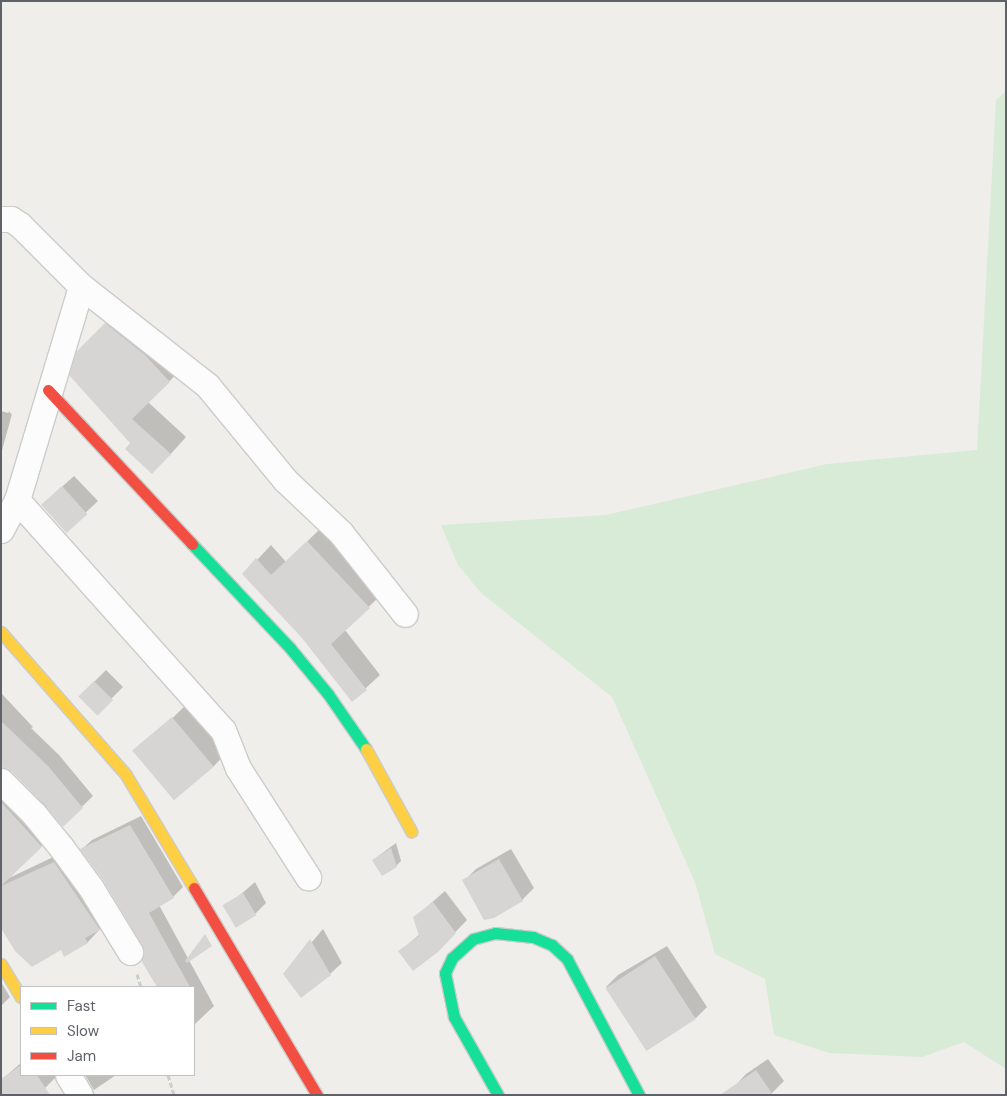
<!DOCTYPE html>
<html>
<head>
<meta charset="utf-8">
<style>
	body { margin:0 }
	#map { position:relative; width:1007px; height:1096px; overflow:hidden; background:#efeeea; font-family:"DM Sans",sans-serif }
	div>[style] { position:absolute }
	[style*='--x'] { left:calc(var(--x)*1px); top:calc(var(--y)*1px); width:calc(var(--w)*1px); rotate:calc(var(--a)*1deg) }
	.green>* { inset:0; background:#d8ebd6 }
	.shadow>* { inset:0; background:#0003; transform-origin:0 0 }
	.building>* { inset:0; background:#d6d5d3; transform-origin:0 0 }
	.path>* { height:3px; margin-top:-1.5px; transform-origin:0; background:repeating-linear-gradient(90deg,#cacfcc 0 5px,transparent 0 7.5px) }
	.roads { filter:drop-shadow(1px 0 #cbcccc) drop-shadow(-1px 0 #cbcccc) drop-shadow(0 1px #cbcccc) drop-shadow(0 -1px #cbcccc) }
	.street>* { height:25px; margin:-12.5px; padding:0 12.5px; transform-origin:12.5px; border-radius:12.5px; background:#fdfcfc }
	.fast>* { height:11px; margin:-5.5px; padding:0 5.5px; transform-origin:5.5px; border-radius:5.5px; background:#16e098 }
	.slow>* { height:11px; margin:-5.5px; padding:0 5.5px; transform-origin:5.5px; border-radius:5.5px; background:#ffcf43 }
	.jam>* { height:11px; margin:-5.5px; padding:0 5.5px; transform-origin:5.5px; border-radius:5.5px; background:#f24e42 }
	span { translate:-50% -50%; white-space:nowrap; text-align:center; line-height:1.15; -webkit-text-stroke:4px #fff; paint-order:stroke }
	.frame { position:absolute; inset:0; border:2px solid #5f6368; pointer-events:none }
	.legend { position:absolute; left:20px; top:986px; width:175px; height:90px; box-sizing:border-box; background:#fff; border:1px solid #bfc1c3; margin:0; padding:6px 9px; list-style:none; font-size:15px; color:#5f6368 }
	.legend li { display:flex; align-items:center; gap:10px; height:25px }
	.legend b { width:25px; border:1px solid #bfc1c3 }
</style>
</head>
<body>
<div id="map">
	<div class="green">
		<div style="clip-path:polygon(1006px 91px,1006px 1069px,964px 1042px,922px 1057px,829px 1053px,774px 1035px,765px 979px,715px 954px,695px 882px,612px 697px,481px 593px,458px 565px,441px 525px,606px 515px,827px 464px,977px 450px,996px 100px)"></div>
	</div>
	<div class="shadow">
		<div style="clip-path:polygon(123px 307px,186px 365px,148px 402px,186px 437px,169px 456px,132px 443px,77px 352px)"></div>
		<div style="clip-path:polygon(1px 411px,8px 413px,10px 411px,10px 413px,12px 414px,1px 454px)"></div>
		<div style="clip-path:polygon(74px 476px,98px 501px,66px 531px,54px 494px)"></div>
		<div style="clip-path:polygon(322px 527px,383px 593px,345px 630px,380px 675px,353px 700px,303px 637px,244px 574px,271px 545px,286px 562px)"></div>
		<div style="left:106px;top:670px;width:24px;height:37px;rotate:45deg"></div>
		<div style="clip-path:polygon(1px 693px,33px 727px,31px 728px,59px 755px,93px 796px,63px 825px,12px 770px,1px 766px)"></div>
		<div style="clip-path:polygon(190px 701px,230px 749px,213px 767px,137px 753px)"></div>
		<div style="clip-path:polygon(1px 785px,53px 835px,9px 878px,66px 851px,110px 918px,88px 942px,65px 955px,62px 949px,1px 926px)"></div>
		<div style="clip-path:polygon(141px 816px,183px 887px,173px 897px,159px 905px,214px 1006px,194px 1025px,194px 987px,158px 987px,143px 960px,146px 952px,143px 944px,104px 880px,82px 849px,92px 840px)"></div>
		<div style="clip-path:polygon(396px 843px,401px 861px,396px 866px,373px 860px)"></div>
		<div style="clip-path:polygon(511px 849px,534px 888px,522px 900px,464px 881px,476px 869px)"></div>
		<div style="clip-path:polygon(255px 882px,266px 903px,255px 914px,226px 907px)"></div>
		<div style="clip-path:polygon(445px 891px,467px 920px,437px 951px,400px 951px,420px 934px,415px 917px)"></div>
		<div style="clip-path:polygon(323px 929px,342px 963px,330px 974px,285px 974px)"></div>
		<div style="clip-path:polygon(667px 946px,707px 1007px,696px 1018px,606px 987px,618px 975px)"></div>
		<div style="clip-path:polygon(1px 982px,10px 997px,1px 1006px)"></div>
		<div style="clip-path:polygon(768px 1059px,784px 1081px,770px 1095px,735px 1086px,746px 1074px)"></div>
		<div style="clip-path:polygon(21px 1063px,21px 1075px,57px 1076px,45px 1088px,1px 1080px)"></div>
		<div style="clip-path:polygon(85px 1075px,116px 1075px,94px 1090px)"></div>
	</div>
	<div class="building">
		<div style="clip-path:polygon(105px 323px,145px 355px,170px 382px,132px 419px,171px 454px,152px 474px,125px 449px,130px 443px,69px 375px,76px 352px)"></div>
		<div style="left:62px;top:486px;width:38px;height:28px;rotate:48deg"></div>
		<div style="clip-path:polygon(307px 541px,370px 608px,331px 644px,367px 690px,352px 702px,302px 638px,242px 574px,256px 558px,271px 575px)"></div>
		<div style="left:94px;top:681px;width:27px;height:22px;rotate:45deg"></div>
		<div style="left:172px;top:717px;width:65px;height:52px;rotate:50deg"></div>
		<div style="clip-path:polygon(1px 721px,48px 766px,83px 808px,63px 827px,44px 804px,11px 771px,1px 767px)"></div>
		<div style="clip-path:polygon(1px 802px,42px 847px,1px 886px,54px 862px,100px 930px,85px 938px,88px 943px,64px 957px,61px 950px,32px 967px,15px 951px,1px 928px)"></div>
		<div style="clip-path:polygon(130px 825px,174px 898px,149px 913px,190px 987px,157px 987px,141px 960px,144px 952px,142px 945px,103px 880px,80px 849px)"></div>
		<div style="clip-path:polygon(391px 848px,397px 867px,382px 876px,372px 860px)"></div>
		<div style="clip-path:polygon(499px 859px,523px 901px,494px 918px,484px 920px,462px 880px)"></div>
		<div style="left:243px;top:893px;width:26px;height:24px;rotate:59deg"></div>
		<div style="clip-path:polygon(433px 902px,456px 933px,438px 952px,413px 971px,398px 951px,419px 936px,413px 917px)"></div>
		<div style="clip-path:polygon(205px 934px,212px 946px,187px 963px,185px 961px)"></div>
		<div style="clip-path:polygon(310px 939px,331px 975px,301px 998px,283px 974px)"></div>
		<div style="left:655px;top:956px;width:75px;height:59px;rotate:57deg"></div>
		<div style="clip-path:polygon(21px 1065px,21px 1075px,37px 1075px,50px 1095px,1px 1095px,1px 1079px)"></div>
		<div style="clip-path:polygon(756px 1070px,773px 1095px,720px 1095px)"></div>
	</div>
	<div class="path">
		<div style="--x:137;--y:974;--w:14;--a:73"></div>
		<div style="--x:168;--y:1075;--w:21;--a:73"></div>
	</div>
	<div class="roads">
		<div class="street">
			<div style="--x:1;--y:219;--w:10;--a:0"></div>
			<div style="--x:11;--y:219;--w:11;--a:34"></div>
			<div style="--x:20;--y:225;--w:86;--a:45"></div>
			<div style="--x:81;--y:286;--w:160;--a:38.2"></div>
			<div style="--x:207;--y:385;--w:123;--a:50.6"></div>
			<div style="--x:285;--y:480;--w:77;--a:43.4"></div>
			<div style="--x:341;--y:533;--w:103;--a:51.7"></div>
			<div style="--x:17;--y:500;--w:309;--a:48.2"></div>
			<div style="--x:223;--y:730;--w:41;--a:68.5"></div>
			<div style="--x:238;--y:768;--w:130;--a:57.3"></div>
			<div style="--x:1;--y:530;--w:34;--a:-62"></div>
			<div style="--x:17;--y:500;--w:223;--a:-73.3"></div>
			<div style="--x:1;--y:781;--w:47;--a:45"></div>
			<div style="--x:34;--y:814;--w:43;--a:50.7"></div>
			<div style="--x:61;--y:847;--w:51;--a:53.8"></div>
			<div style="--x:91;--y:888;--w:75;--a:58.6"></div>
			<div style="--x:68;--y:1075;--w:23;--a:59"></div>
		</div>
		<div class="fast">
			<div style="--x:192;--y:544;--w:143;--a:46.7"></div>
			<div style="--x:290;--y:648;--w:60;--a:50.4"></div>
			<div style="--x:328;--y:694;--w:67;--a:55.4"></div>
			<div style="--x:498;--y:1095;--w:90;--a:-119.4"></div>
			<div style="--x:454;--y:1017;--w:45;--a:-101.6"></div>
			<div style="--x:445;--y:973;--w:17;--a:-65"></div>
			<div style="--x:452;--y:958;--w:28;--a:-42"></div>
			<div style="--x:473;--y:939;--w:23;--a:-15"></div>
			<div style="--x:495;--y:933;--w:38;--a:6"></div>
			<div style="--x:533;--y:937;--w:21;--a:23"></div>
			<div style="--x:552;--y:945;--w:21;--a:43"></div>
			<div style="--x:567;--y:959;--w:154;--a:62.1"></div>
		</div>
		<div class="slow">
			<div style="--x:1;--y:632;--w:190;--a:48.8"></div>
			<div style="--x:126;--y:775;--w:132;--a:59"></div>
			<div style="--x:366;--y:749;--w:94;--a:61.2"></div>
			<div style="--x:1;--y:964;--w:39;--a:59"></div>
		</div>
		<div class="jam">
			<div style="--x:48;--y:390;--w:211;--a:46.9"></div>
			<div style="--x:194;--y:888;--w:241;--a:59.3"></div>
		</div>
	</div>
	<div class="frame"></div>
	<ul class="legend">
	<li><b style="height:6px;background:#16e098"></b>Fast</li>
	<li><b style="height:6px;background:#ffcf43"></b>Slow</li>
	<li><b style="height:6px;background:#f24e42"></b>Jam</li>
	</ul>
</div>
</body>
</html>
